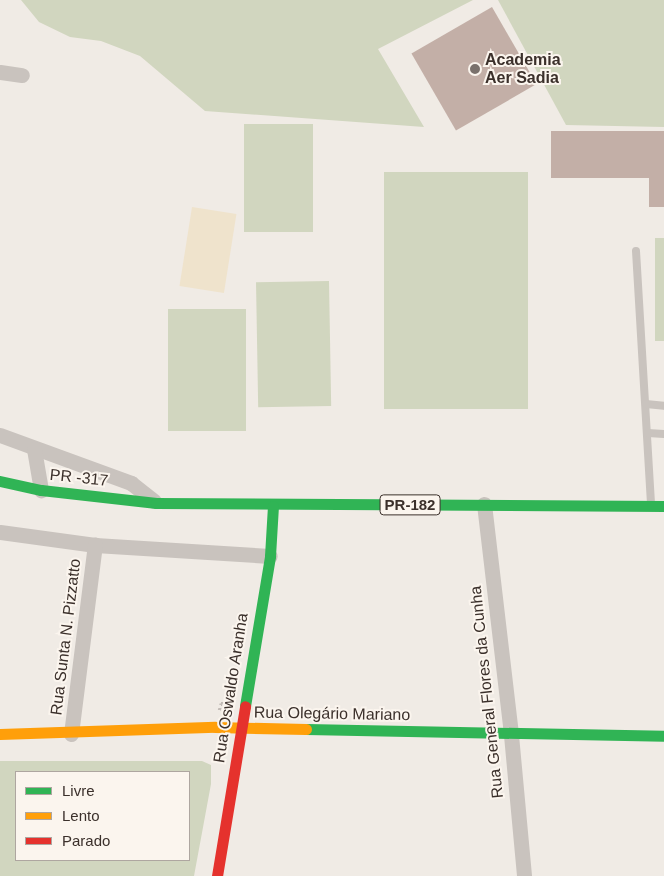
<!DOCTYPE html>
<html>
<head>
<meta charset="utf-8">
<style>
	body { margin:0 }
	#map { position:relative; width:664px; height:876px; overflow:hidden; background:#f0ebe5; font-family:Helvetica,sans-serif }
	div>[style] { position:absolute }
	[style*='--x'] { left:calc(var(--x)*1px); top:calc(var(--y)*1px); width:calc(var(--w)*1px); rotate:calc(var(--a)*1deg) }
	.green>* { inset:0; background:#d1d6bf; transform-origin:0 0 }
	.sand>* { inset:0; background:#efe3cc; transform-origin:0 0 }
	.building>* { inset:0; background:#c3afa7; transform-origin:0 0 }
	.path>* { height:2.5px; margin-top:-1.25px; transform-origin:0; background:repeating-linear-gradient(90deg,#c2bbb6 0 2.5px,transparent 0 5px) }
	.lane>* { height:8px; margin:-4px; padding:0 4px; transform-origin:4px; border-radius:4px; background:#c9c3be }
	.street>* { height:15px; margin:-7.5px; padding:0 7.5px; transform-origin:7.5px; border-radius:7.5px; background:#c9c3be }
	.fast>* { height:11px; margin:-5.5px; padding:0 5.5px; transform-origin:5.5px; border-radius:5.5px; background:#30b455 }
	.slow>* { height:11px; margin:-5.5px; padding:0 5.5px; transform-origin:5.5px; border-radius:5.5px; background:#ff9f0a }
	.jam>* { height:11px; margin:-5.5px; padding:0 5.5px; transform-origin:5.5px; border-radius:5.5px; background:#e5322d }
	.dots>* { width:14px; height:14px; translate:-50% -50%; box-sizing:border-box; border:2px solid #fbf5ee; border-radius:50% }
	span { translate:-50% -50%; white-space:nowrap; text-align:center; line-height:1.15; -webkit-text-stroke:4px #fbf5ee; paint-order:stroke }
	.shield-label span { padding:1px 4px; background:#fbf5ee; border:1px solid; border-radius:4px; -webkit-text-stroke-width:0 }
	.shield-label { font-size:15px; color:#3b302b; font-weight:700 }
	.poi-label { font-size:16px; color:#3b302b; font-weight:700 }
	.left { translate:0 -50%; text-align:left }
	.street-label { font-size:16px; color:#3b302b }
	.legend { position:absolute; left:15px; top:771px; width:175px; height:90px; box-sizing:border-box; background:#fbf5ee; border:1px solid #aea6a0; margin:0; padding:6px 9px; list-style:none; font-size:15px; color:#3b302b }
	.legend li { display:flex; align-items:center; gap:10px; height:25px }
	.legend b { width:25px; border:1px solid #aea6a0 }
</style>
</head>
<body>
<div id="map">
	<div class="green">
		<div style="clip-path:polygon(21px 0,473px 0,378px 49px,424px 127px,205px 111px,140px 56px,101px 41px,70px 37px,39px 22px)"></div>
		<div style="clip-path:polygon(498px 0,664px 0,664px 127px,566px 125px)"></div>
		<div style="left:313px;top:124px;width:108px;height:69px;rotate:90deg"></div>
		<div style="left:528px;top:172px;width:237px;height:144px;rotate:90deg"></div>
		<div style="left:655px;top:238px;width:9px;height:103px"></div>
		<div style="left:329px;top:281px;width:125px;height:73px;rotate:89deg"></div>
		<div style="left:246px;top:309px;width:122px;height:78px;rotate:90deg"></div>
		<div style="clip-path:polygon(evenodd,0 761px,202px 761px,211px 765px,211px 784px,194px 876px,0 876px,0 761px,16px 772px,189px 772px,189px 860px,16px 860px,16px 772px)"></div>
	</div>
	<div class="sand">
		<div style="left:192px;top:207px;width:45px;height:80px;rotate:9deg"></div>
	</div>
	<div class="building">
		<div style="left:492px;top:7px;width:89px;height:93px;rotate:60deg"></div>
		<div style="clip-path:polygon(551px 131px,664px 131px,664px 207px,649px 207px,649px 178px,551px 178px)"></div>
	</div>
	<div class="path">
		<div style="--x:219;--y:710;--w:7;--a:-74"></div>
		<div style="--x:221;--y:703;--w:7;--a:0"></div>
	</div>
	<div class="lane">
		<div style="--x:636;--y:251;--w:253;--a:86.6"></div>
		<div style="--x:646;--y:404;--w:18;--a:6"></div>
		<div style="--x:648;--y:433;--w:16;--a:4"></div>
	</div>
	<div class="street">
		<div style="--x:0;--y:72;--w:22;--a:8"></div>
		<div style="--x:0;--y:435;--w:140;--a:20.1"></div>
		<div style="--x:131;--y:483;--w:29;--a:38"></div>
		<div style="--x:34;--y:449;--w:42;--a:80.3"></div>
		<div style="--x:484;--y:504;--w:233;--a:83.3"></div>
		<div style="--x:511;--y:735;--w:142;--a:84.7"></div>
		<div style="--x:0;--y:532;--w:96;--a:7.8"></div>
		<div style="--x:95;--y:545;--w:175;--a:3.6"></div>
		<div style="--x:71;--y:734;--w:191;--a:-82.8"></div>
	</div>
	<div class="fast">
		<div style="--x:0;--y:481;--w:42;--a:12.4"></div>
		<div style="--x:41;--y:490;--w:116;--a:6.4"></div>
		<div style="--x:156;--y:503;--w:508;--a:0.34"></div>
		<div style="--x:245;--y:706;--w:152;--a:-80.5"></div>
		<div style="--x:270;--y:556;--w:50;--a:-86.6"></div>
		<div style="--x:306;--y:729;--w:358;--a:1.1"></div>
	</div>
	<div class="slow">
		<div style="--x:0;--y:734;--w:215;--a:-1.9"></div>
		<div style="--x:215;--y:727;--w:91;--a:1.3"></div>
	</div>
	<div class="jam">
		<div style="--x:217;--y:876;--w:172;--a:-80.6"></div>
	</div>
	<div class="dots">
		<div style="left:475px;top:69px;background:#7a716c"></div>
	</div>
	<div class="shield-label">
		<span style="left:410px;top:505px">PR-182</span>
	</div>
	<div class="poi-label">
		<span class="left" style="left:485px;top:69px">Academia<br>Aer Sadia</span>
	</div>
	<div class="street-label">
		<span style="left:79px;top:478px;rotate:6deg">PR -317</span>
		<span style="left:66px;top:637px;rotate:-83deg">Rua Sunta N. Pizzatto</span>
		<span style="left:231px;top:688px;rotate:-81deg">Rua Oswaldo Aranha</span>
		<span style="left:487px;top:692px;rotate:-96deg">Rua General Flores da Cunha</span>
		<span style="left:332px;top:714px;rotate:1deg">Rua Olegário Mariano</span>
	</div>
	<ul class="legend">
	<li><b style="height:6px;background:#30b455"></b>Livre</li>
	<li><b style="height:6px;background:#ff9f0a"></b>Lento</li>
	<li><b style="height:6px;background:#e5322d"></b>Parado</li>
	</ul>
</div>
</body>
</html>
